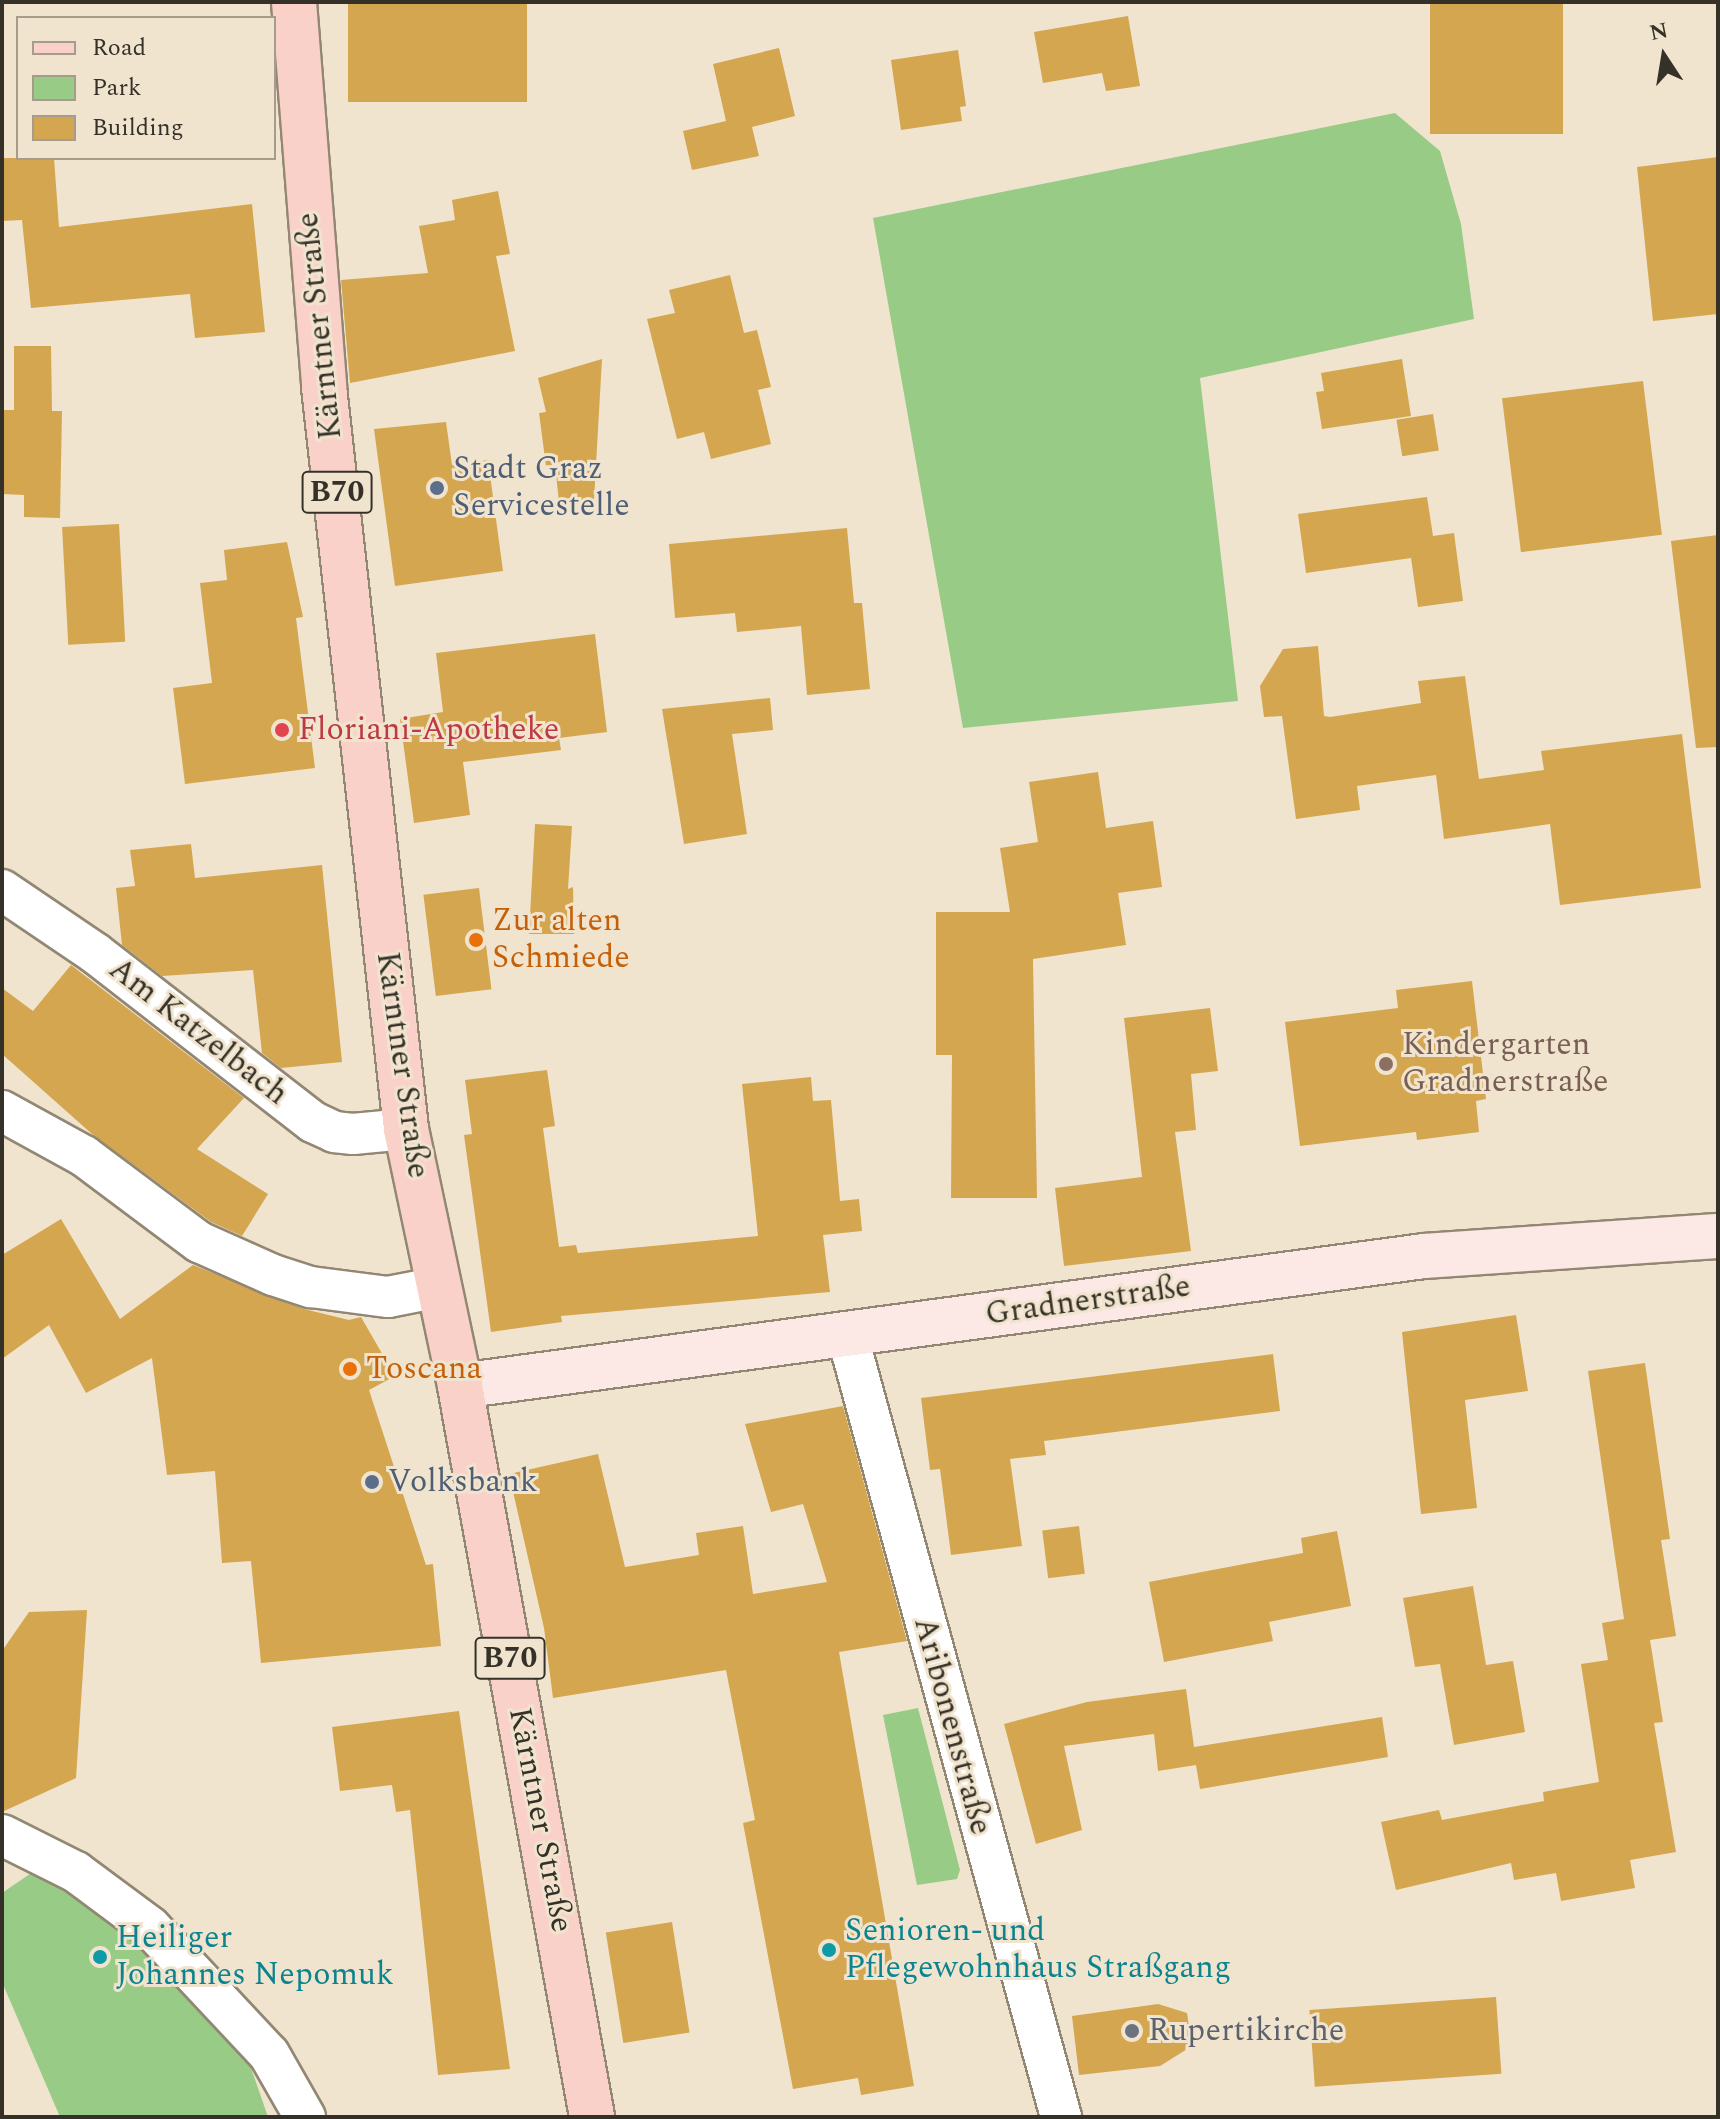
<!DOCTYPE html>
<html>
<head>
<meta charset="utf-8">
<style>
	body { margin:0 }
	#map { position:relative; width:1720px; height:2119px; overflow:hidden; background:#f0e4ce; font-family:Spectral,serif }
	div>[style] { position:absolute }
	[style*='--x'] { left:calc(var(--x)*1px); top:calc(var(--y)*1px); width:calc(var(--w)*1px); rotate:calc(var(--a)*1deg) }
	.green>* { inset:0; background:#98cb85 }
	.building>* { inset:0; background:#d4a64f; transform-origin:0 0 }
	.roads { filter:drop-shadow(2px 0 #928773) drop-shadow(-2px 0 #928773) drop-shadow(0 2px #928773) drop-shadow(0 -2px #928773) }
	.minor>* { height:40px; margin:-20px; padding:0 20px; transform-origin:20px; border-radius:20px; background:#fff }
	.secondary>* { height:44px; margin:-22px; padding:0 22px; transform-origin:22px; border-radius:22px; background:#fce8e4 }
	.primary>* { height:44px; margin:-22px; padding:0 22px; transform-origin:22px; border-radius:22px; background:#fad1c8 }
	.dots>* { width:22px; height:22px; translate:-50% -50%; box-sizing:border-box; border:4px solid #f0e4ce; border-radius:50% }
	span { translate:-50% -50%; white-space:nowrap; text-align:center; line-height:1.15; -webkit-text-stroke:6px #f0e4ce; paint-order:stroke }
	.shield-label span { padding:2px 6px; background:#f0e4ce; border:2px solid; border-radius:6px; -webkit-text-stroke-width:0 }
	.shield-label { font-size:30px; color:#363128; font-weight:700 }
	.street-label { font-size:32px; color:#363128 }
	.service-label { font-size:32px; color:#4e5e75 }
	.left { translate:0 -50%; text-align:left }
	.health-label { font-size:32px; color:#be3a42 }
	.food-label { font-size:32px; color:#c56008 }
	.education-label { font-size:32px; color:#785e54 }
	.culture-label { font-size:32px; color:#0d838f }
	.worship-label { font-size:32px; color:#5b616d }
	.frame { position:absolute; inset:0; border:4px solid #363128; pointer-events:none }
	.legend { position:absolute; left:16px; top:16px; width:260px; height:144px; box-sizing:border-box; background:#f0e4ce; border:2px solid #a69c8c; margin:0; padding:10px 14px; list-style:none; font-size:24px; color:#363128 }
	.legend li { display:flex; align-items:center; gap:16px; height:40px }
	.legend b { width:40px; border:2px solid #a69c8c }
	.north { position:absolute; left:1624px; top:16px; width:80px; height:80px; -webkit-text-stroke:6px #f0e4ce; paint-order:stroke; rotate:348deg; font-size:22px; font-weight:700; line-height:32px; text-align:center; color:#363128 }
	.north::after { content:''; display:block; margin:auto; width:28px; height:36px; background:#363128; clip-path:polygon(50% 0,100% 100%,50% 72%,0 100%) }
</style>
</head>
<body>
<div id="map">
	<div class="green">
		<div style="clip-path:polygon(1395px 113px,1440px 151px,1461px 224px,1474px 319px,1200px 378px,1238px 701px,963px 728px,873px 218px)"></div>
		<div style="clip-path:polygon(918px 1708px,960px 1870px,957px 1879px,917px 1885px,883px 1715px)"></div>
		<div style="clip-path:polygon(40px 1867px,130px 1927px,242px 2042px,268px 2117px,60px 2117px,2px 1982px,2px 1893px)"></div>
	</div>
	<div class="building">
		<div style="left:348px;top:2px;width:179px;height:100px"></div>
		<div style="left:1430px;top:2px;width:133px;height:132px"></div>
		<div style="clip-path:polygon(1128px 16px,1140px 86px,1106px 91px,1102px 73px,1043px 83px,1034px 32px)"></div>
		<div style="clip-path:polygon(779px 48px,795px 116px,752px 127px,759px 156px,692px 170px,683px 131px,726px 121px,713px 64px)"></div>
		<div style="clip-path:polygon(958px 50px,966px 106px,960px 107px,962px 121px,901px 130px,891px 60px)"></div>
		<div style="clip-path:polygon(1718px 157px,1718px 314px,1653px 321px,1637px 167px)"></div>
		<div style="clip-path:polygon(2px 158px,54px 158px,59px 227px,252px 204px,265px 332px,195px 338px,190px 294px,31px 308px,22px 220px,2px 221px)"></div>
		<div style="clip-path:polygon(498px 191px,510px 254px,496px 256px,515px 351px,350px 383px,341px 280px,428px 273px,419px 226px,455px 220px,452px 200px)"></div>
		<div style="clip-path:polygon(730px 275px,744px 333px,757px 330px,771px 387px,758px 390px,771px 444px,711px 459px,704px 432px,677px 439px,647px 319px,675px 313px,669px 290px)"></div>
		<div style="clip-path:polygon(14px 346px,51px 346px,52px 411px,62px 411px,60px 518px,24px 517px,24px 495px,2px 494px,2px 410px,14px 410px)"></div>
		<div style="clip-path:polygon(602px 359px,594px 500px,559px 502px,555px 465px,546px 466px,539px 413px,546px 412px,538px 378px)"></div>
		<div style="clip-path:polygon(1402px 359px,1411px 416px,1322px 429px,1316px 392px,1324px 391px,1321px 373px)"></div>
		<div style="left:1643px;top:381px;width:155px;height:142px;rotate:83deg"></div>
		<div style="left:1433px;top:414px;width:37px;height:37px;rotate:81deg"></div>
		<div style="clip-path:polygon(446px 422px,452px 465px,488px 460px,503px 571px,395px 586px,374px 429px)"></div>
		<div style="clip-path:polygon(1427px 497px,1433px 536px,1454px 533px,1463px 601px,1418px 607px,1411px 558px,1306px 573px,1298px 514px)"></div>
		<div style="left:119px;top:524px;width:118px;height:57px;rotate:87deg"></div>
		<div style="clip-path:polygon(847px 528px,854px 603px,862px 603px,870px 689px,807px 695px,801px 626px,737px 632px,735px 613px,675px 618px,669px 544px)"></div>
		<div style="clip-path:polygon(1718px 535px,1718px 747px,1696px 748px,1671px 541px)"></div>
		<div style="clip-path:polygon(287px 542px,303px 617px,296px 618px,315px 768px,185px 784px,173px 688px,212px 683px,200px 583px,227px 580px,224px 550px)"></div>
		<div style="clip-path:polygon(595px 634px,607px 732px,559px 738px,561px 750px,463px 762px,470px 815px,414px 823px,400px 719px,443px 712px,436px 653px)"></div>
		<div style="clip-path:polygon(1318px 646px,1324px 716px,1330px 717px,1421px 703px,1418px 681px,1465px 676px,1479px 779px,1544px 770px,1541px 751px,1682px 734px,1701px 888px,1560px 905px,1550px 824px,1444px 839px,1436px 775px,1357px 786px,1360px 810px,1296px 819px,1282px 716px,1264px 717px,1260px 686px,1283px 649px)"></div>
		<div style="clip-path:polygon(770px 698px,773px 730px,732px 734px,747px 834px,684px 844px,662px 709px)"></div>
		<div style="clip-path:polygon(1098px 772px,1106px 828px,1153px 821px,1162px 887px,1118px 893px,1126px 945px,1033px 959px,1037px 1198px,951px 1198px,952px 1055px,936px 1055px,936px 912px,1010px 912px,1000px 848px,1038px 842px,1029px 782px)"></div>
		<div style="clip-path:polygon(535px 824px,572px 826px,568px 889px,573px 887px,574px 934px,529px 934px)"></div>
		<div style="clip-path:polygon(191px 844px,195px 878px,322px 865px,342px 1062px,281px 1068px,262px 1053px,253px 970px,162px 976px,122px 945px,116px 888px,135px 886px,130px 850px)"></div>
		<div style="left:479px;top:888px;width:102px;height:56px;rotate:83deg"></div>
		<div style="clip-path:polygon(71px 965px,244px 1098px,197px 1149px,268px 1194px,242px 1236px,211px 1222px,92px 1134px,2px 1054px,2px 988px,33px 1011px)"></div>
		<div style="clip-path:polygon(1472px 981px,1486px 1099px,1476px 1101px,1479px 1132px,1417px 1140px,1416px 1132px,1300px 1146px,1285px 1022px,1398px 1008px,1396px 990px)"></div>
		<div style="clip-path:polygon(1210px 1008px,1218px 1071px,1191px 1074px,1196px 1130px,1175px 1132px,1191px 1251px,1064px 1266px,1055px 1188px,1142px 1177px,1124px 1018px)"></div>
		<div style="clip-path:polygon(547px 1070px,555px 1126px,543px 1128px,559px 1247px,576px 1245px,578px 1253px,758px 1236px,742px 1084px,811px 1077px,813px 1101px,831px 1100px,840px 1201px,859px 1199px,862px 1231px,823px 1235px,830px 1292px,561px 1316px,562px 1322px,491px 1332px,464px 1135px,472px 1134px,465px 1080px)"></div>
		<div style="clip-path:polygon(61px 1219px,120px 1319px,193px 1265px,304px 1309px,349px 1320px,361px 1317px,395px 1376px,369px 1390px,426px 1565px,433px 1564px,441px 1646px,261px 1663px,251px 1561px,222px 1563px,215px 1471px,167px 1475px,152px 1358px,86px 1393px,49px 1325px,2px 1359px,2px 1255px)"></div>
		<div style="clip-path:polygon(1516px 1315px,1528px 1391px,1465px 1400px,1477px 1508px,1421px 1514px,1402px 1332px)"></div>
		<div style="clip-path:polygon(1273px 1354px,1280px 1411px,1044px 1441px,1046px 1455px,1010px 1459px,1022px 1546px,951px 1555px,940px 1469px,930px 1470px,921px 1398px)"></div>
		<div style="clip-path:polygon(1645px 1363px,1670px 1539px,1661px 1540px,1676px 1636px,1650px 1640px,1663px 1722px,1654px 1723px,1676px 1852px,1630px 1860px,1635px 1888px,1561px 1901px,1556px 1873px,1514px 1880px,1511px 1863px,1396px 1890px,1381px 1822px,1439px 1810px,1442px 1820px,1544px 1801px,1543px 1792px,1599px 1782px,1581px 1664px,1608px 1660px,1602px 1623px,1624px 1619px,1588px 1371px)"></div>
		<div style="clip-path:polygon(843px 1406px,907px 1641px,839px 1652px,914px 2086px,861px 2095px,858px 2078px,793px 2089px,743px 1823px,755px 1820px,726px 1670px,553px 1698px,544px 1628px,509px 1474px,598px 1454px,625px 1567px,699px 1555px,696px 1533px,743px 1526px,753px 1594px,827px 1582px,803px 1504px,771px 1512px,745px 1424px)"></div>
		<div style="left:1079px;top:1526px;width:48px;height:37px;rotate:83deg"></div>
		<div style="clip-path:polygon(1337px 1531px,1351px 1606px,1269px 1622px,1273px 1641px,1164px 1662px,1149px 1582px,1303px 1553px,1301px 1538px)"></div>
		<div style="clip-path:polygon(1473px 1586px,1486px 1665px,1513px 1661px,1525px 1732px,1454px 1745px,1440px 1664px,1415px 1667px,1403px 1598px)"></div>
		<div style="clip-path:polygon(87px 1610px,76px 1778px,2px 1812px,2px 1651px,29px 1612px)"></div>
		<div style="clip-path:polygon(1186px 1689px,1194px 1747px,1382px 1717px,1388px 1757px,1200px 1789px,1196px 1765px,1158px 1771px,1154px 1734px,1064px 1746px,1082px 1830px,1036px 1844px,1004px 1724px,1087px 1702px)"></div>
		<div style="clip-path:polygon(459px 1711px,510px 2069px,438px 2075px,410px 1810px,396px 1812px,392px 1785px,340px 1791px,332px 1727px)"></div>
		<div style="left:672px;top:1922px;width:112px;height:67px;rotate:81deg"></div>
		<div style="left:1496px;top:1997px;width:77px;height:187px;rotate:86deg"></div>
		<div style="clip-path:polygon(1158px 2004px,1187px 2013px,1192px 2046px,1160px 2066px,1079px 2075px,1072px 2016px)"></div>
	</div>
	<div class="roads">
		<div class="minor">
			<div style="--x:2;--y:890;--w:112;--a:34.1"></div>
			<div style="--x:95;--y:953;--w:276;--a:37.8"></div>
			<div style="--x:313;--y:1122;--w:23;--a:25"></div>
			<div style="--x:334;--y:1132;--w:19;--a:6"></div>
			<div style="--x:353;--y:1134;--w:53;--a:-5.4"></div>
			<div style="--x:2;--y:1111;--w:94;--a:28.8"></div>
			<div style="--x:84;--y:1156;--w:144;--a:36.8"></div>
			<div style="--x:199;--y:1242;--w:81;--a:24"></div>
			<div style="--x:273;--y:1275;--w:40;--a:18"></div>
			<div style="--x:311;--y:1287;--w:78;--a:7.4"></div>
			<div style="--x:388;--y:1297;--w:53;--a:-10.9"></div>
			<div style="--x:847;--y:1334;--w:812;--a:74.71"></div>
			<div style="--x:2;--y:1835;--w:83;--a:26.6"></div>
			<div style="--x:76;--y:1872;--w:92;--a:36.6"></div>
			<div style="--x:150;--y:1927;--w:174;--a:46.9"></div>
			<div style="--x:269;--y:2054;--w:73;--a:60.3"></div>
		</div>
		<div class="secondary">
			<div style="--x:460;--y:1386;--w:973;--a:-7.68"></div>
			<div style="--x:1424;--y:1256;--w:295;--a:-3.9"></div>
		</div>
		<div class="primary">
			<div style="--x:294;--y:2;--w:386;--a:85.5"></div>
			<div style="--x:324;--y:387;--w:747;--a:83.69"></div>
			<div style="--x:406;--y:1129;--w:263;--a:78.1"></div>
			<div style="--x:460;--y:1386;--w:743;--a:79.76"></div>
		</div>
	</div>
	<div class="dots">
		<div style="left:437px;top:488px;background:#5c6f8a"></div>
		<div style="left:282px;top:730px;background:#e0444e"></div>
		<div style="left:476px;top:940px;background:#e8710a"></div>
		<div style="left:1386px;top:1064px;background:#8d6e63"></div>
		<div style="left:350px;top:1369px;background:#e8710a"></div>
		<div style="left:372px;top:1482px;background:#5c6f8a"></div>
		<div style="left:829px;top:1950px;background:#0f9aa8"></div>
		<div style="left:100px;top:1957px;background:#0f9aa8"></div>
		<div style="left:1132px;top:2031px;background:#6b7280"></div>
	</div>
	<div class="shield-label">
		<span style="left:337px;top:492px">B70</span>
		<span style="left:510px;top:1658px">B70</span>
	</div>
	<div class="street-label">
		<span style="left:320px;top:326px;rotate:-96deg">Kärntner Straße</span>
		<span style="left:198px;top:1032px;rotate:38deg">Am Katzelbach</span>
		<span style="left:402px;top:1065px;rotate:82deg">Kärntner Straße</span>
		<span style="left:1088px;top:1301px;rotate:-8deg">Gradnerstraße</span>
		<span style="left:952px;top:1726px;rotate:75deg">Aribonenstraße</span>
		<span style="left:540px;top:1820px;rotate:79deg">Kärntner Straße</span>
	</div>
	<div class="service-label">
		<span class="left" style="left:453px;top:488px">Stadt Graz<br>Servicestelle</span>
		<span class="left" style="left:388px;top:1482px">Volksbank</span>
	</div>
	<div class="health-label">
		<span class="left" style="left:298px;top:730px">Floriani-Apotheke</span>
	</div>
	<div class="food-label">
		<span class="left" style="left:492px;top:940px">Zur alten<br>Schmiede</span>
		<span class="left" style="left:366px;top:1369px">Toscana</span>
	</div>
	<div class="education-label">
		<span class="left" style="left:1402px;top:1064px">Kindergarten<br>Gradnerstraße</span>
	</div>
	<div class="culture-label">
		<span class="left" style="left:845px;top:1950px">Senioren- und<br>Pflegewohnhaus Straßgang</span>
		<span class="left" style="left:116px;top:1957px">Heiliger<br>Johannes Nepomuk</span>
	</div>
	<div class="worship-label">
		<span class="left" style="left:1148px;top:2031px">Rupertikirche</span>
	</div>
	<div class="frame"></div>
	<ul class="legend">
	<li><b style="height:10px;background:#fad1c8"></b>Road</li>
	<li><b style="height:22px;background:#98cb85"></b>Park</li>
	<li><b style="height:22px;background:#d4a64f"></b>Building</li>
	</ul>
	<div class="north">N</div>
</div>
</body>
</html>
